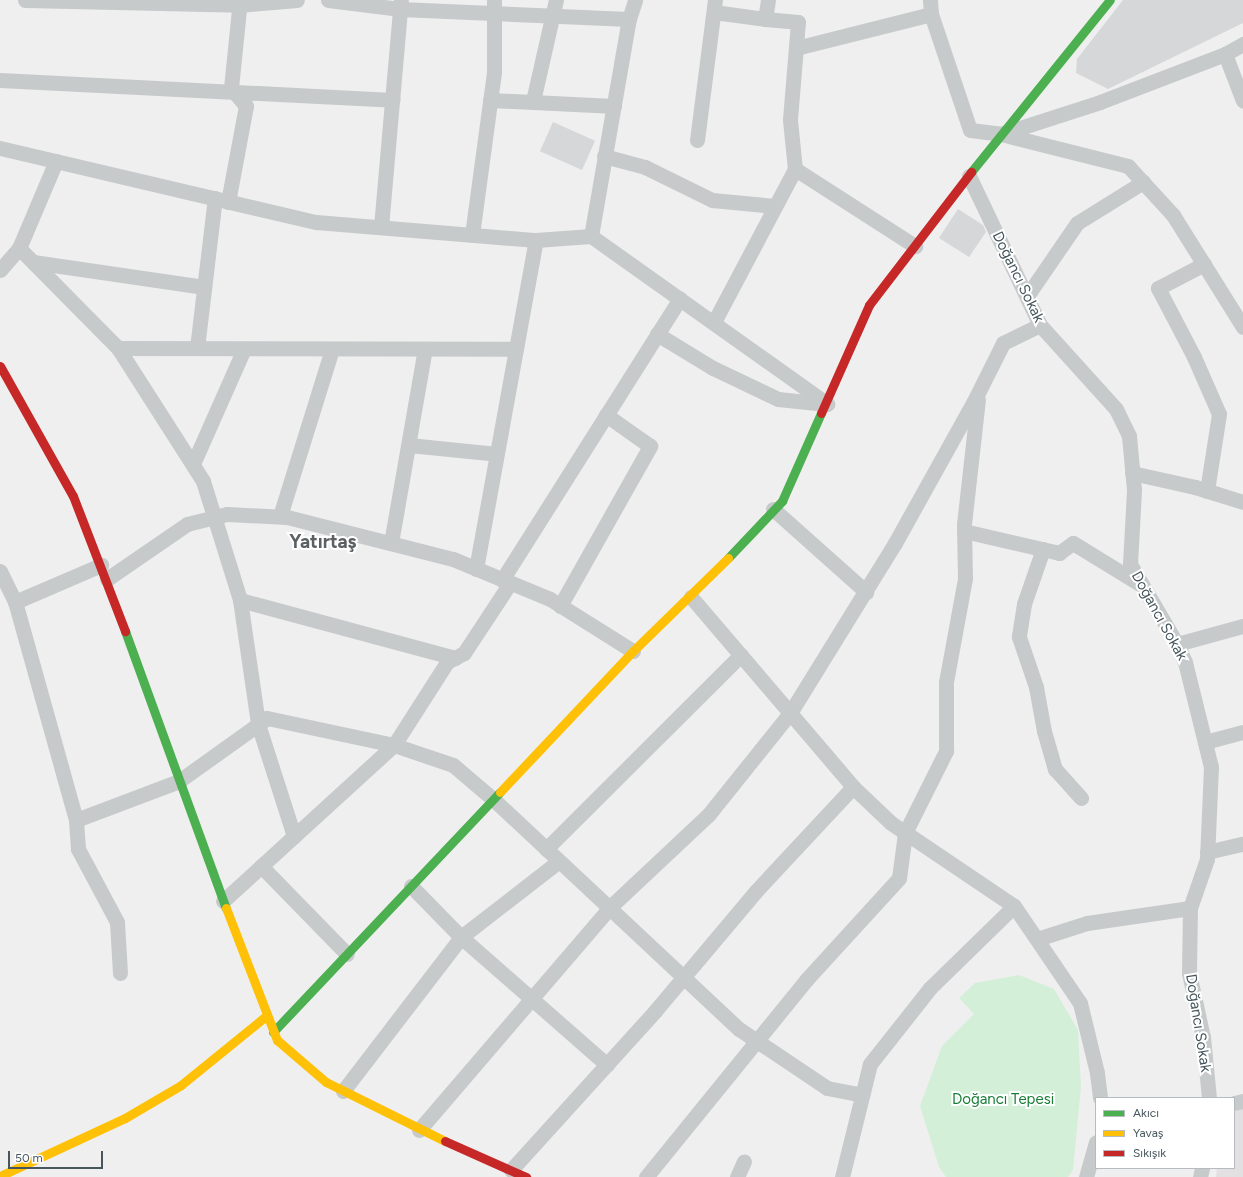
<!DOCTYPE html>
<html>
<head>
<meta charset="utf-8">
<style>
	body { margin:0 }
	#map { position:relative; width:1243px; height:1177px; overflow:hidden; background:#f0efef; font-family:Figtree,sans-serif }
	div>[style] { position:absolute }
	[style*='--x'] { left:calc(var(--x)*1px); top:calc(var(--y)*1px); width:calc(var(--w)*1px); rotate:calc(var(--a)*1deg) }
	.education>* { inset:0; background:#e2e0e1 }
	.green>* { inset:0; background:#d3efd8 }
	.building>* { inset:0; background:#d6d7d8; transform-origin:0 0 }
	.street>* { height:15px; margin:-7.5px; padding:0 7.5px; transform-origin:7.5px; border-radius:7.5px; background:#c7cacb }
	.fast>* { height:9px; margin:-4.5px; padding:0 4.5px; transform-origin:4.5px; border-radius:4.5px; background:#4caf50 }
	.slow>* { height:9px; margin:-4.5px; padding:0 4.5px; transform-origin:4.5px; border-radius:4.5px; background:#ffc107 }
	.jam>* { height:9px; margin:-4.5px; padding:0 4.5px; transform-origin:4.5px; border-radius:4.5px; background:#c62828 }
	span { translate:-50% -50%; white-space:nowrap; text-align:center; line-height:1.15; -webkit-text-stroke:4px #fff; paint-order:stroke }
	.street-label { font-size:15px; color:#46565c }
	.park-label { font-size:15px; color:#177d37 }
	.district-label { font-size:19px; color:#5b6063; font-weight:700 }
	.legend { position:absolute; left:1095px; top:1097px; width:140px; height:72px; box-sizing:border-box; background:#fff; border:1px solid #b5bbbe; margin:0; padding:5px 7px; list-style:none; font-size:12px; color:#46565c }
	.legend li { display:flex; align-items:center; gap:8px; height:20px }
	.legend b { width:20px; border:1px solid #b5bbbe }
	.scale { position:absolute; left:8px; top:1151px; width:95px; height:18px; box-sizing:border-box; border:2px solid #46565c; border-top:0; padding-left:5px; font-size:12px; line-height:14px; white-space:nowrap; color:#46565c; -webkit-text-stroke:3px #fff; paint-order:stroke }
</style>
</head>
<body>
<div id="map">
	<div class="education">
		<div style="clip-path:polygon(1243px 1109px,1243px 1177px,1216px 1177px,1217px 1168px,1234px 1168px,1234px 1110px)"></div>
	</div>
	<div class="green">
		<div style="clip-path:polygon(1019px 975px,1054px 989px,1078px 1030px,1081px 1087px,1073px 1170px,1068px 1177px,946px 1177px,939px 1167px,920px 1106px,942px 1046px,974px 1014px,959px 998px,975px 983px)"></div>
	</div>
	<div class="building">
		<div style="clip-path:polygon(1123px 0,1243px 0,1243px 23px,1108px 89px,1076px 73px,1077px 59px)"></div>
		<div style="left:553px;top:122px;width:46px;height:32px;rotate:24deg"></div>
		<div style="clip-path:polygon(958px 209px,983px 225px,986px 232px,969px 257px,939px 238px)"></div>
	</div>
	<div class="street">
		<div style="--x:25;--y:0;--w:214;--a:1.3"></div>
		<div style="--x:239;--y:5;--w:58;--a:-4.9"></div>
		<div style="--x:328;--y:0;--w:73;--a:7.1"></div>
		<div style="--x:400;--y:9;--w:229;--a:2.5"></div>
		<div style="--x:768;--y:0;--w:19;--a:99"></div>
		<div style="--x:765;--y:19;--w:33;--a:5"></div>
		<div style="--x:798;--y:22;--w:98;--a:94.7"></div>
		<div style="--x:790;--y:120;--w:49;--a:84.2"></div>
		<div style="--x:795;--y:169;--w:143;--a:32.7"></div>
		<div style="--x:930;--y:0;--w:14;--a:86"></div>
		<div style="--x:931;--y:14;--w:122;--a:71.4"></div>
		<div style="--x:970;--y:130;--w:31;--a:7"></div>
		<div style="--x:1001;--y:134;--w:104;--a:-17.9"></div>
		<div style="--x:1100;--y:102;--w:134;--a:-21"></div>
		<div style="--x:1225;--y:54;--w:21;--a:-29"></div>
		<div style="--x:714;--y:12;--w:51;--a:7.8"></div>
		<div style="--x:796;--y:48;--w:139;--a:-14.1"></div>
		<div style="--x:1225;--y:54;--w:50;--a:69"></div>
		<div style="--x:0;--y:80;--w:393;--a:2.9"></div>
		<div style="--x:490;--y:100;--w:124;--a:2.8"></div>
		<div style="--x:533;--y:101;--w:104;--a:-77.2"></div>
		<div style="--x:1001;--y:134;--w:131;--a:14.1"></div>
		<div style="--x:1128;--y:166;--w:67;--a:47.4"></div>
		<div style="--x:1173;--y:215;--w:132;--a:58"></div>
		<div style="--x:697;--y:140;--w:141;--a:-82.7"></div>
		<div style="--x:0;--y:148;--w:325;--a:13.2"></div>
		<div style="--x:316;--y:222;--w:221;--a:4.7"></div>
		<div style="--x:536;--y:240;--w:55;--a:-4.2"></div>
		<div style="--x:591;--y:236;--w:290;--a:35.4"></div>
		<div style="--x:604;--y:156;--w:42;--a:15"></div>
		<div style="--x:645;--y:167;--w:75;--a:26.2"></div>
		<div style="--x:712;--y:200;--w:63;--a:5.4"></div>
		<div style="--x:56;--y:161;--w:95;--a:113"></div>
		<div style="--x:19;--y:248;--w:141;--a:45.3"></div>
		<div style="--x:118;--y:348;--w:158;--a:57.4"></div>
		<div style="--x:203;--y:481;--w:125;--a:72.7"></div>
		<div style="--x:240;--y:600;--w:125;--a:81.7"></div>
		<div style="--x:258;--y:724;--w:118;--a:72.2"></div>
		<div style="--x:969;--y:176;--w:165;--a:64.5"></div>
		<div style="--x:1040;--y:325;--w:113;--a:47.9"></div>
		<div style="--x:1116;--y:409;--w:30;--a:64"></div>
		<div style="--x:1129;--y:436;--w:54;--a:84.7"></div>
		<div style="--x:1134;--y:490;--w:74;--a:93.1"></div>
		<div style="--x:1130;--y:564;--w:93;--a:59.6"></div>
		<div style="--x:1177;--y:644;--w:20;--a:66"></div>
		<div style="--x:1185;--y:662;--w:108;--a:76.1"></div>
		<div style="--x:1211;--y:767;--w:92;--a:92.5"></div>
		<div style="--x:1207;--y:859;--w:52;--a:109.1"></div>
		<div style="--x:1190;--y:908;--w:65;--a:90.9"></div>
		<div style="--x:1189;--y:973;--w:66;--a:77.7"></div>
		<div style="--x:1203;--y:1037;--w:61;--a:84.4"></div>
		<div style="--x:228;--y:202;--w:98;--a:-79.4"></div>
		<div style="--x:246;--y:106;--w:23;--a:-130"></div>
		<div style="--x:231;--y:88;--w:88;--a:-84.2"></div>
		<div style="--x:381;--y:227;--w:228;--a:-85"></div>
		<div style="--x:472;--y:235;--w:164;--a:-82.3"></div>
		<div style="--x:494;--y:72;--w:72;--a:-90"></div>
		<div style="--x:591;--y:236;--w:220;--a:-80.1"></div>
		<div style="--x:629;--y:19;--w:20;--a:-72"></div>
		<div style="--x:33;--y:262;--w:173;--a:8.3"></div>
		<div style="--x:1204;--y:264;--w:52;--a:152.4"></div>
		<div style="--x:1158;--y:288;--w:78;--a:62.4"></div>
		<div style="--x:1194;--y:357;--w:62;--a:66.3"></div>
		<div style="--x:1219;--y:414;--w:78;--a:98.9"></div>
		<div style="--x:0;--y:270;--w:29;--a:-49"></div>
		<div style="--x:1027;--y:296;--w:88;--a:-55.6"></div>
		<div style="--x:1077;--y:223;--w:78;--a:-31.8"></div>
		<div style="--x:714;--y:322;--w:173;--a:-62.1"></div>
		<div style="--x:657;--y:334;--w:66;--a:31.3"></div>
		<div style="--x:713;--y:368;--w:72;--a:25.5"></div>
		<div style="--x:778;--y:399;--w:48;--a:5.9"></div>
		<div style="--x:118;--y:348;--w:398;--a:0.1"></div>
		<div style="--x:197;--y:348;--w:151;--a:-83.2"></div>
		<div style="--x:409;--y:445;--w:88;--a:5.8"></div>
		<div style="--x:193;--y:464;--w:126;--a:-66.1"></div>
		<div style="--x:1132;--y:473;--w:65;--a:12.5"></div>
		<div style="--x:1195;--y:487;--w:50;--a:17.4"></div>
		<div style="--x:773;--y:509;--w:125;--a:41.7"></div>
		<div style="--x:280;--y:516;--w:175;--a:-72.7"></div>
		<div style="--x:964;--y:531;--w:98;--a:13"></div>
		<div style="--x:1059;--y:553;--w:17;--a:-36"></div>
		<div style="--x:1073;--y:543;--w:79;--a:31.5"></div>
		<div style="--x:391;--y:543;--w:197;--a:-80.1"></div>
		<div style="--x:1043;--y:549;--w:58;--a:109.1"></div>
		<div style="--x:1024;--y:604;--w:33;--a:99"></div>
		<div style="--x:1019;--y:637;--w:53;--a:71.2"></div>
		<div style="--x:1036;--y:687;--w:45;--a:79.7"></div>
		<div style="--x:1044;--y:731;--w:40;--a:74"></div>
		<div style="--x:1055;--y:769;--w:39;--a:48"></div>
		<div style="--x:476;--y:569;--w:334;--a:-79.7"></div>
		<div style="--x:0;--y:571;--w:34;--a:64"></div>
		<div style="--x:107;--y:579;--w:97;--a:-34.5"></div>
		<div style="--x:187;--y:524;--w:41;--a:-14"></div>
		<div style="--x:227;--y:514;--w:60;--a:2.9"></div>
		<div style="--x:287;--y:517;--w:171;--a:14.2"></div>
		<div style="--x:453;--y:559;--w:105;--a:22.4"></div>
		<div style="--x:550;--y:599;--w:98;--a:32.1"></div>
		<div style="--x:502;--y:580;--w:333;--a:-57.7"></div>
		<div style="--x:691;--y:597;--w:250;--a:49.5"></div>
		<div style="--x:853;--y:787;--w:52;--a:43.5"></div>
		<div style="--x:891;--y:823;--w:148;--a:34"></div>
		<div style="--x:1014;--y:906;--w:117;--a:55.8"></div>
		<div style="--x:1080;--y:1003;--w:72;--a:76.3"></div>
		<div style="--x:1097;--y:1073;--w:25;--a:83"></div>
		<div style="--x:240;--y:600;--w:223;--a:15.1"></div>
		<div style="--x:560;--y:606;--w:184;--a:-60.6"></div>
		<div style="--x:650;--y:446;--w:54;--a:-144.8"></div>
		<div style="--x:1177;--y:644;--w:68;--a:-15.3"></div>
		<div style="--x:1205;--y:742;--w:39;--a:-15"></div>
		<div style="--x:76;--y:820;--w:226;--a:-105.6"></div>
		<div style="--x:15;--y:602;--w:94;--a:-23.3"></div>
		<div style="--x:546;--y:849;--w:275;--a:-44.9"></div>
		<div style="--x:1207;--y:852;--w:37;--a:-13"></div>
		<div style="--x:261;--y:866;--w:123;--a:45.7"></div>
		<div style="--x:411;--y:886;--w:71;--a:45.6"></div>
		<div style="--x:461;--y:937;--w:194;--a:41.2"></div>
		<div style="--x:223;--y:901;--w:231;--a:-42.4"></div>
		<div style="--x:394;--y:745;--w:98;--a:-57.4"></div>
		<div style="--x:447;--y:662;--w:19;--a:-28"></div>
		<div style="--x:464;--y:653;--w:84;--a:-56.7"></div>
		<div style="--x:1037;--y:939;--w:52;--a:-17.7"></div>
		<div style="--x:1087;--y:923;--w:104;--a:-8.3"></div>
		<div style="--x:120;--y:973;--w:51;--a:-93.4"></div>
		<div style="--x:117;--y:922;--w:83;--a:-118.1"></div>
		<div style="--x:78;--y:849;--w:29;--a:-94"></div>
		<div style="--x:76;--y:820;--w:110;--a:-20.7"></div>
		<div style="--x:179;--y:781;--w:108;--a:-35.6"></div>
		<div style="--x:267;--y:718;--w:130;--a:12"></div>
		<div style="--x:394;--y:745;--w:62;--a:18.7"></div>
		<div style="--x:453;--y:765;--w:52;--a:40.4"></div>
		<div style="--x:493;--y:799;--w:337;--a:43.1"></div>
		<div style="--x:739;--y:1029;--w:106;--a:33.8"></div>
		<div style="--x:827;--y:1088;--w:36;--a:11"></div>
		<div style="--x:343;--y:1091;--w:194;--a:-52.5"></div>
		<div style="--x:461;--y:937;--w:124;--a:-37.8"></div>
		<div style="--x:1234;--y:1103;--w:9;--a:-13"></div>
		<div style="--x:419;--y:1130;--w:292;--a:-49.4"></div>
		<div style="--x:609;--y:908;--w:137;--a:-43.2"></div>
		<div style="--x:709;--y:814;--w:129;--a:-51.3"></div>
		<div style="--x:790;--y:713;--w:200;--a:-58.3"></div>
		<div style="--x:895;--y:543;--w:162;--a:-60.9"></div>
		<div style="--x:974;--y:401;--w:65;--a:-63.4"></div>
		<div style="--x:1003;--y:343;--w:41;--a:-25.9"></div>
		<div style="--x:511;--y:1170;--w:215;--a:-47.8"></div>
		<div style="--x:655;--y:1011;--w:157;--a:-49.9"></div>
		<div style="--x:756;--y:891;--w:142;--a:-47"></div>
		<div style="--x:646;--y:1177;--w:254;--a:-50.9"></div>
		<div style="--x:806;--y:980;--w:138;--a:-47.6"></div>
		<div style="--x:899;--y:878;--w:45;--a:-82.4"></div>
		<div style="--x:905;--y:833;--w:92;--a:-63.4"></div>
		<div style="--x:946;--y:751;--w:69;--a:-90"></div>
		<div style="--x:946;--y:682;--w:106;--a:-79.6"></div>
		<div style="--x:965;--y:578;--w:54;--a:-91.1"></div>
		<div style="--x:964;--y:524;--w:125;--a:-83.6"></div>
		<div style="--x:737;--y:1177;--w:17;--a:-66"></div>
		<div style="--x:842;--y:1177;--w:116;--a:-76.1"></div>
		<div style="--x:870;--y:1064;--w:97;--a:-51.7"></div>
		<div style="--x:930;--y:988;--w:117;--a:-44.3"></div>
		<div style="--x:1086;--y:1177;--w:36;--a:-74"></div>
		<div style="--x:1200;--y:1177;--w:9;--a:-77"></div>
	</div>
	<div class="fast">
		<div style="--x:971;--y:172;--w:221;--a:-51.1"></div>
		<div style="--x:728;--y:558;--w:79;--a:-46.5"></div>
		<div style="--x:782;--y:501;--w:96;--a:-66.1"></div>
		<div style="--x:125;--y:631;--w:295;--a:70"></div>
		<div style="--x:273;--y:1032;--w:330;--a:-46.6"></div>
	</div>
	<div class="slow">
		<div style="--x:500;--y:792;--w:194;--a:-46.7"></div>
		<div style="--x:633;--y:651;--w:133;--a:-44.4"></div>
		<div style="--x:226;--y:908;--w:142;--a:68.9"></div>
		<div style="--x:277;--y:1040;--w:65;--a:40.6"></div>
		<div style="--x:326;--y:1082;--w:133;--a:26.4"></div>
		<div style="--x:0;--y:1176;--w:138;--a:-24.9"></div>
		<div style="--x:125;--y:1118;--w:65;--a:-30.5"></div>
		<div style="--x:181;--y:1085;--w:111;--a:-39.1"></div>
	</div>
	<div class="jam">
		<div style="--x:0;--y:366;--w:149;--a:60.7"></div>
		<div style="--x:73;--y:496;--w:145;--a:68.9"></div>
		<div style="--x:821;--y:413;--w:118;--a:-66"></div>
		<div style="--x:869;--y:305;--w:168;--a:-52.5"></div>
		<div style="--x:445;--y:1141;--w:89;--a:24"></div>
	</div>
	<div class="street-label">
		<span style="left:1018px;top:277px;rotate:64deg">Doğancı Sokak</span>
		<span style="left:1159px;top:616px;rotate:61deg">Doğancı Sokak</span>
		<span style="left:1198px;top:1023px;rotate:81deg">Doğancı Sokak</span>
	</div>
	<div class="park-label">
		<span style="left:1003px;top:1100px">Doğancı Tepesi</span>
	</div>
	<div class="district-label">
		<span style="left:323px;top:542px">Yatırtaş</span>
	</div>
	<ul class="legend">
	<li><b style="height:5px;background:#4caf50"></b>Akıcı</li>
	<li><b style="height:5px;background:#ffc107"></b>Yavaş</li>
	<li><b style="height:5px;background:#c62828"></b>Sıkışık</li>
	</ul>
	<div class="scale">50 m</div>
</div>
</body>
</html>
